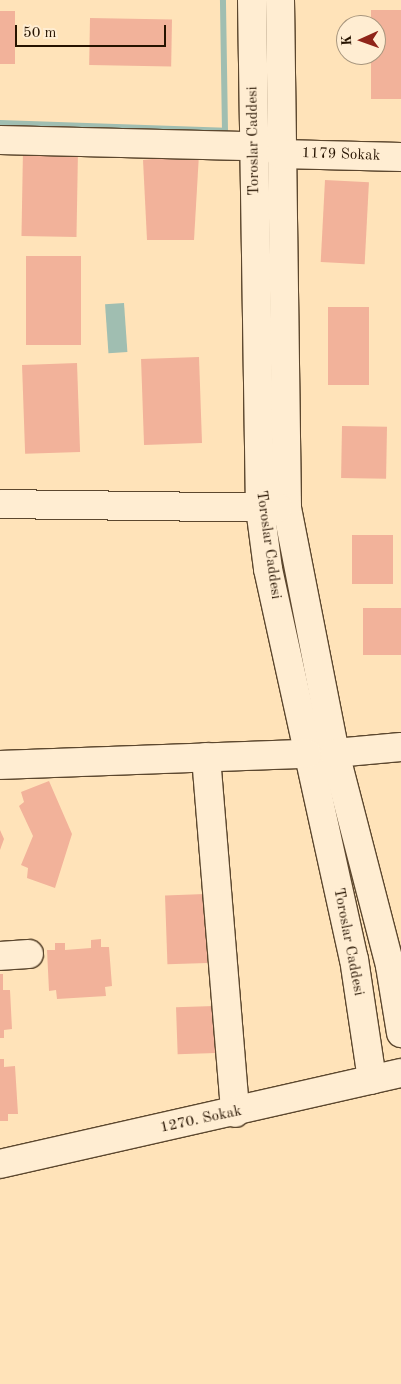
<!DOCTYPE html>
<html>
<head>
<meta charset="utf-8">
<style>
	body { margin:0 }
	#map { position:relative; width:401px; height:1384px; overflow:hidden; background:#ffe3b9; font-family:"Old Standard TT",serif }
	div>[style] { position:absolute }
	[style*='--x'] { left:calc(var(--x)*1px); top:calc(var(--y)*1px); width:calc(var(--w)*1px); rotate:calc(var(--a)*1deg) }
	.water>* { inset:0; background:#a0beb1; transform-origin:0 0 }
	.stream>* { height:6px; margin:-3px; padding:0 3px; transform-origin:3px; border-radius:3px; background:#a0beb1 }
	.building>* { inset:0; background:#f2b29a; transform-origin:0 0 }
	.roads { filter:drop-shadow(1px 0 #5c472e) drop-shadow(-1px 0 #5c472e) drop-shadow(0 1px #5c472e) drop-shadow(0 -1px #5c472e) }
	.minor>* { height:28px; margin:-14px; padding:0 14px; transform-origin:14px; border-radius:14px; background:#ffedd2 }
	span { translate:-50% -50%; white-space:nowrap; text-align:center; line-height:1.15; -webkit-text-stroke:4px #ffedd2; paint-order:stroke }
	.street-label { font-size:15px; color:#261300 }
	.north { position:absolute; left:336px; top:15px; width:50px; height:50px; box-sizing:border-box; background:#ffedd2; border:1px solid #a8967e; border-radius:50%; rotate:268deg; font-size:14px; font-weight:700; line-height:20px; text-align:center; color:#261300 }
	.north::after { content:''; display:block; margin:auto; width:18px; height:22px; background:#8f2418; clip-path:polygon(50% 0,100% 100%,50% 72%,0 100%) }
	.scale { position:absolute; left:15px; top:25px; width:151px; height:22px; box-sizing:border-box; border:2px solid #261300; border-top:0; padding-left:6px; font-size:15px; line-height:18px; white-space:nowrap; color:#261300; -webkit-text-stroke:4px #ffedd2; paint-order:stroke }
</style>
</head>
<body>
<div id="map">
	<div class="water">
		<div style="left:124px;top:303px;width:49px;height:19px;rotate:86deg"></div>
	</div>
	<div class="stream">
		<div style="--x:0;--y:123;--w:225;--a:2"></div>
		<div style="--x:225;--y:131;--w:131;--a:-90.9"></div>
	</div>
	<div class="building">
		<div style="clip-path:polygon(371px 10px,401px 10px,401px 99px,371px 99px,371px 55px,376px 55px,376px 25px,371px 25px)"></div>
		<div style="left:0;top:11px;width:15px;height:53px"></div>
		<div style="left:90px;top:18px;width:82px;height:47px;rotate:1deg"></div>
		<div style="left:78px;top:150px;width:87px;height:55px;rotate:91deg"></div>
		<div style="clip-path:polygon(199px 154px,194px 240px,147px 240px,143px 160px)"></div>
		<div style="left:325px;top:180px;width:44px;height:82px;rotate:3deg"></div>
		<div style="left:81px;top:256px;width:89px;height:55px;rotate:90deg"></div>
		<div style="left:328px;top:307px;width:41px;height:78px"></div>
		<div style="left:199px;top:357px;width:86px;height:58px;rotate:88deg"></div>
		<div style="left:77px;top:363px;width:89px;height:55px;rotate:88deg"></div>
		<div style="left:342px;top:426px;width:45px;height:52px;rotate:1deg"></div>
		<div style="left:352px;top:535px;width:41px;height:49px"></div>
		<div style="left:401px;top:608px;width:47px;height:38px;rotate:90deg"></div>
		<div style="clip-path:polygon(49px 781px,72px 834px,55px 888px,27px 878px,28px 868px,21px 865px,33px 836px,19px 806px,24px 802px,21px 792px)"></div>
		<div style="clip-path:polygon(0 830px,4px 839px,0 850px)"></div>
		<div style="left:205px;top:894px;width:69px;height:40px;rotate:88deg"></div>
		<div style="clip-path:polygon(101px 939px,101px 947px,109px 947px,112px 986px,105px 987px,106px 996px,57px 999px,56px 990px,49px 991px,47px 950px,55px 950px,55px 943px,65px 943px,65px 950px,91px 948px,91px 940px)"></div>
		<div style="clip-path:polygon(0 974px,3px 974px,3px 990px,10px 990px,12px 1029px,4px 1030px,4px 1038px,0 1038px)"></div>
		<div style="left:214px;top:1006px;width:47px;height:38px;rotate:88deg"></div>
		<div style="clip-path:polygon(0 1059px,4px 1059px,4px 1067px,15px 1066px,18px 1114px,8px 1114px,8px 1121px,0 1121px)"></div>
	</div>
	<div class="roads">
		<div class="minor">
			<div style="--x:252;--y:0;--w:508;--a:89.1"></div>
			<div style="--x:260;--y:508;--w:62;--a:82.5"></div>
			<div style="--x:268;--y:569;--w:399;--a:77.6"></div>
			<div style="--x:354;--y:959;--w:122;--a:81.5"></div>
			<div style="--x:280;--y:0;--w:508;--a:89.21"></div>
			<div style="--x:287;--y:508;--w:250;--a:78.9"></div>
			<div style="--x:335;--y:753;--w:220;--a:75.5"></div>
			<div style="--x:390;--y:966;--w:68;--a:80.7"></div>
			<div style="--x:0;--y:140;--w:254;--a:1.4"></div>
			<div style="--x:280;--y:154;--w:121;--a:1.4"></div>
			<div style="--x:0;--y:504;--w:278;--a:0.8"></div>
			<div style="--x:335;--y:753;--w:66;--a:-5.2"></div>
			<div style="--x:206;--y:757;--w:357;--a:85.3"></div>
			<div style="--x:0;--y:765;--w:307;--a:-2.1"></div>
			<div style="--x:0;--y:956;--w:29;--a:-4"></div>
			<div style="--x:0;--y:1164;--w:411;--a:-12.8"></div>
		</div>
	</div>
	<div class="street-label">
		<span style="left:254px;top:141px;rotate:-91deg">Toroslar Caddesi</span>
		<span style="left:341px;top:155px;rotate:2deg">1179 Sokak</span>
		<span style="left:268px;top:545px;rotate:82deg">Toroslar Caddesi</span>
		<span style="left:348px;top:942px;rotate:79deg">Toroslar Caddesi</span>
		<span style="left:201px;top:1120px;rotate:-12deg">1270. Sokak</span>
	</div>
	<div class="north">K</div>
	<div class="scale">50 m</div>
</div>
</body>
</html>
